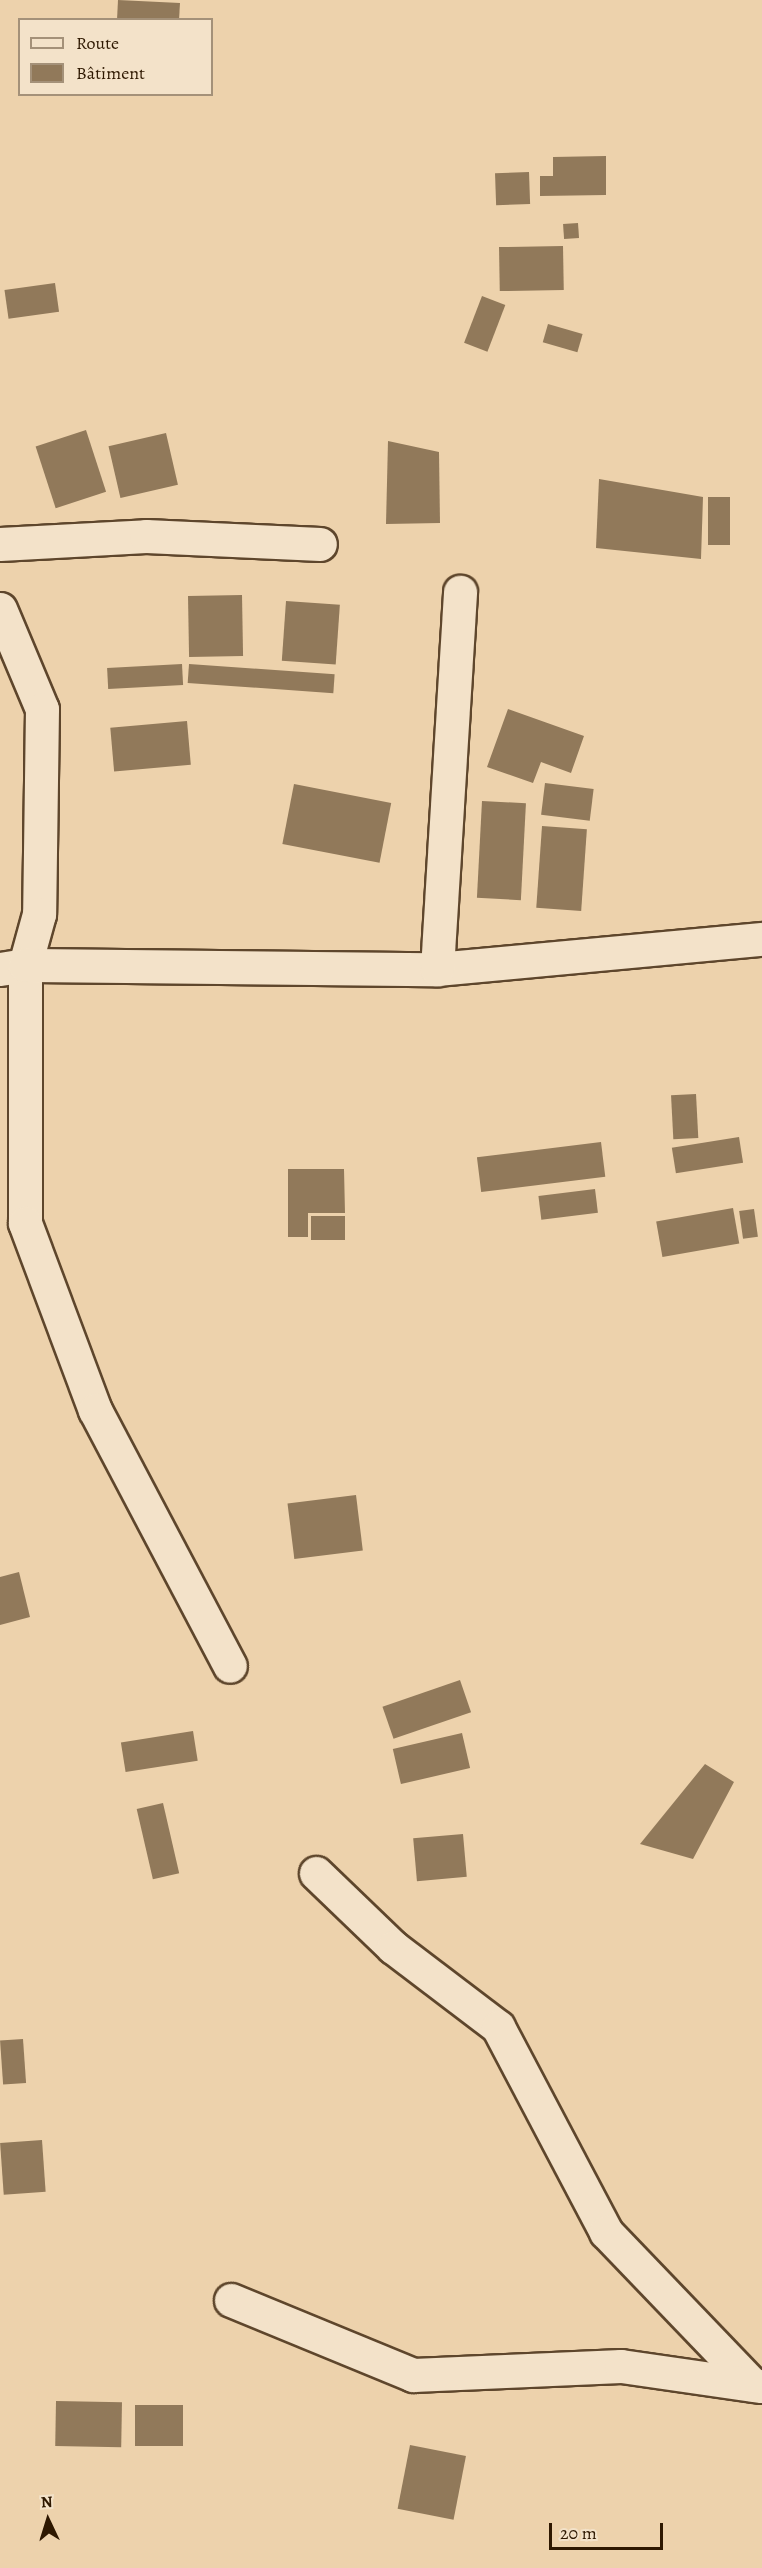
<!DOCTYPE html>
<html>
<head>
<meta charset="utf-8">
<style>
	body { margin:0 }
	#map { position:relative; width:762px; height:2568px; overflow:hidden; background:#edd2ac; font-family:Alegreya,serif }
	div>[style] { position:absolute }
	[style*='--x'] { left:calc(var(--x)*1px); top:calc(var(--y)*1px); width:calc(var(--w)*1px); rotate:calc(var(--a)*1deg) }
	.building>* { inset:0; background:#91795a; transform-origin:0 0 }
	.roads { filter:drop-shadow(2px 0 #5e462c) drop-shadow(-2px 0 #5e462c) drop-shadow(0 2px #5e462c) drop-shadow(0 -2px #5e462c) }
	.minor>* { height:33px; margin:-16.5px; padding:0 16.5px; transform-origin:16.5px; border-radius:16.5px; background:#f3e2c9 }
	span { translate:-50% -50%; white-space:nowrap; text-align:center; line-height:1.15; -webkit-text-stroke:4.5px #f3e2c9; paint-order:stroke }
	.legend { position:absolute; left:18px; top:18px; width:195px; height:78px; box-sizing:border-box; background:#f3e2c9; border:2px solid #a49179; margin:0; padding:8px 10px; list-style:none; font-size:18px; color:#2e1801 }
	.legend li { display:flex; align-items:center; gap:12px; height:30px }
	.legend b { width:30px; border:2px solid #a49179 }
	.north { position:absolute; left:18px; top:2490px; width:60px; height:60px; -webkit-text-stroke:4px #f3e2c9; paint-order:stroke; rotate:356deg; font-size:16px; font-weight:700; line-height:24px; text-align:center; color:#2e1801 }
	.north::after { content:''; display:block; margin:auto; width:21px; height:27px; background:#2e1801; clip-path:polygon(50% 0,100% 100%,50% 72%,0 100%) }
	.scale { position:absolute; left:549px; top:2523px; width:114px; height:27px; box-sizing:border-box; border:3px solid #2e1801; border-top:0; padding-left:8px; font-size:18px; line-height:21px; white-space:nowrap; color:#2e1801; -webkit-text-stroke:4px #f3e2c9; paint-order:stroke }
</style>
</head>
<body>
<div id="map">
	<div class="building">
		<div style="clip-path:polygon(118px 0,180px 3px,179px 20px,117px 20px)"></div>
		<div style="clip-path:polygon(606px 156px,606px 195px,540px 196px,540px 176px,553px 176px,553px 157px)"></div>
		<div style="left:529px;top:172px;width:32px;height:34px;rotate:88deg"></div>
		<div style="left:578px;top:223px;width:15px;height:15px;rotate:86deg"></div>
		<div style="left:563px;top:246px;width:44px;height:64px;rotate:89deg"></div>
		<div style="left:55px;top:283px;width:29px;height:51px;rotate:82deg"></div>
		<div style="left:482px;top:296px;width:25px;height:50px;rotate:21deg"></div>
		<div style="left:548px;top:324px;width:36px;height:19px;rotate:16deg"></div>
		<div style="left:86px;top:430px;width:65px;height:53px;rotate:72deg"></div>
		<div style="left:166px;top:433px;width:53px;height:59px;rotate:77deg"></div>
		<div style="clip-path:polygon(388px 441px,439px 452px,440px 523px,386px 524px)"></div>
		<div style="clip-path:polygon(599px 479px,703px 497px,701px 559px,596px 548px)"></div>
		<div style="left:708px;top:497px;width:22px;height:48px"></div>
		<div style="left:242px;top:595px;width:61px;height:54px;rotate:89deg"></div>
		<div style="left:286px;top:601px;width:54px;height:60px;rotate:4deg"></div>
		<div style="left:182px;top:664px;width:21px;height:75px;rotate:87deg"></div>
		<div style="left:189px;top:664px;width:146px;height:19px;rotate:4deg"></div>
		<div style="clip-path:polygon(508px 709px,584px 736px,571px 773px,541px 762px,533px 783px,487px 767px)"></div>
		<div style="left:187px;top:721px;width:44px;height:77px;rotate:85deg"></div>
		<div style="left:545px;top:783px;width:49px;height:32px;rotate:7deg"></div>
		<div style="left:294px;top:784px;width:99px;height:61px;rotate:11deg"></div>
		<div style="left:482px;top:801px;width:44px;height:97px;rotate:3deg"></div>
		<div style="left:542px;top:826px;width:45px;height:82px;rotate:4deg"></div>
		<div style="left:696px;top:1094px;width:44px;height:25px;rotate:87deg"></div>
		<div style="left:739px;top:1137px;width:26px;height:68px;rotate:81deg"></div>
		<div style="left:601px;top:1142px;width:35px;height:125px;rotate:83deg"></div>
		<div style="clip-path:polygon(288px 1169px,344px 1169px,345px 1213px,308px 1213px,308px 1237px,288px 1237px)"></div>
		<div style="left:595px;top:1189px;width:24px;height:57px;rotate:83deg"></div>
		<div style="left:733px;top:1208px;width:36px;height:78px;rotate:80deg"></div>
		<div style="left:754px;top:1209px;width:28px;height:15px;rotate:82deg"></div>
		<div style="left:311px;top:1216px;width:34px;height:24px"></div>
		<div style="left:356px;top:1495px;width:56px;height:69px;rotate:83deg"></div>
		<div style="clip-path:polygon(19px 1572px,30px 1617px,0 1625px,0 1577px)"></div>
		<div style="left:460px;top:1680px;width:34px;height:82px;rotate:71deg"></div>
		<div style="left:193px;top:1731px;width:30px;height:73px;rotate:81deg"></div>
		<div style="left:462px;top:1733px;width:36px;height:71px;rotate:77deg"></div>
		<div style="clip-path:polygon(705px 1764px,734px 1782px,693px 1859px,640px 1844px)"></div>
		<div style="left:163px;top:1803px;width:72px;height:27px;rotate:77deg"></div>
		<div style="left:463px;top:1834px;width:43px;height:50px;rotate:85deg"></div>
		<div style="left:23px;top:2039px;width:44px;height:23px;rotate:86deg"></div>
		<div style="left:42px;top:2140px;width:52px;height:42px;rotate:86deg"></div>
		<div style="left:56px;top:2401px;width:66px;height:45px;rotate:1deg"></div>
		<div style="left:135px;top:2405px;width:48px;height:41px"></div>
		<div style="left:410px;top:2445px;width:57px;height:65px;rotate:11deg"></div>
	</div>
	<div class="roads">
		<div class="minor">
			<div style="--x:0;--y:544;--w:146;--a:-3.1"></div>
			<div style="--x:146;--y:536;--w:174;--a:2.6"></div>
			<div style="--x:0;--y:609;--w:108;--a:67.2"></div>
			<div style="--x:42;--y:709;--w:205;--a:90.8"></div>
			<div style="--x:39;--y:914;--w:53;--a:105.4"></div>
			<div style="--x:25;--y:965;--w:258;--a:90"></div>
			<div style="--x:25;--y:1223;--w:200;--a:69.5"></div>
			<div style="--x:95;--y:1410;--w:289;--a:62.2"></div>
			<div style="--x:0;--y:969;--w:25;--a:-9"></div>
			<div style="--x:25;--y:965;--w:412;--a:0.6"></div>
			<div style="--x:437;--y:969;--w:326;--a:-5.3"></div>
			<div style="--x:437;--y:969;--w:378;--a:-86.5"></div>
			<div style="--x:316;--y:1873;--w:107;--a:43.9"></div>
			<div style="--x:393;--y:1947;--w:132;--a:37.3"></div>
			<div style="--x:498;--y:2027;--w:232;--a:62.2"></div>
			<div style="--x:606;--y:2232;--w:211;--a:46.2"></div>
			<div style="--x:231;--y:2300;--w:197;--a:22.4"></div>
			<div style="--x:413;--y:2375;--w:208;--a:-2.5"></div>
			<div style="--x:621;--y:2366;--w:140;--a:8.2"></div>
		</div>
	</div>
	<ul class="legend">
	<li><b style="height:8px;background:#f3e2c9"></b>Route</li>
	<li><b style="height:16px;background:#91795a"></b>Bâtiment</li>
	</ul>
	<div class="north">N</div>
	<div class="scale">20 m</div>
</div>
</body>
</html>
